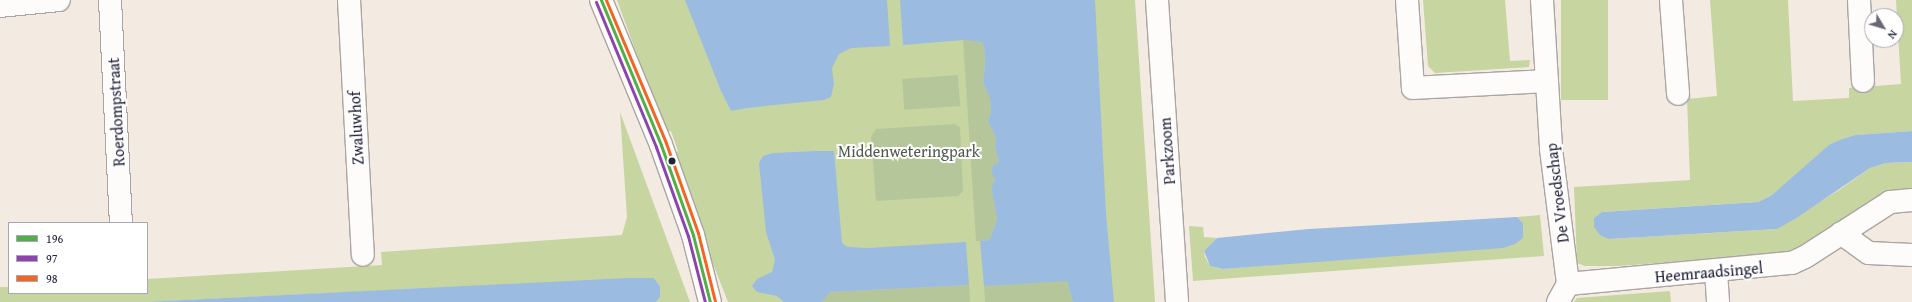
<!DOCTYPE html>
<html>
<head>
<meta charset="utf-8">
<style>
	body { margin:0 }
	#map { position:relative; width:1912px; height:302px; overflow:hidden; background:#f3ebe2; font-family:"Gentium Book Plus",serif }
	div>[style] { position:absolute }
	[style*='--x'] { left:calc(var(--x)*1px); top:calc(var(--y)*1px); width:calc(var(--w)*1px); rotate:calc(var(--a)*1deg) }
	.green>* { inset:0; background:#c7d5a1; transform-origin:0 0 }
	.forest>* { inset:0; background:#b5c79a; transform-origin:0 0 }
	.water>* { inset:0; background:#9cbbe1 }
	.roads { filter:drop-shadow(1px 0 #aaa5a3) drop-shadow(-1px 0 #aaa5a3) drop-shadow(0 1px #aaa5a3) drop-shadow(0 -1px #aaa5a3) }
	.minor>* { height:22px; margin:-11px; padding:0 11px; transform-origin:11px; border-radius:11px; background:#fdfcfb }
	.bus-1>* { height:3px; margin:-1.5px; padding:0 1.5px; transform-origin:1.5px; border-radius:1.5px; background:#50af46 }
	.bus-2>* { height:3px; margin:-1.5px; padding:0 1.5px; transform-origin:1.5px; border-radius:1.5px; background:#8e44ad }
	.bus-3>* { height:3px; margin:-1.5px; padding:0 1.5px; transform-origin:1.5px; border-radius:1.5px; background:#f26522 }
	.dots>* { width:11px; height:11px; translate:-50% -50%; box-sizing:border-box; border:2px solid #fff; border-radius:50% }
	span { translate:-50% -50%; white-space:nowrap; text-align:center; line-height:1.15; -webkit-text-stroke:4px #fff; paint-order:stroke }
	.street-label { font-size:16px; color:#22223b }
	.park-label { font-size:16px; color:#4f5a4c }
	.legend { position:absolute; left:8px; top:222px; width:140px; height:72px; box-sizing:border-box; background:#fff; border:1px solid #a7a7b1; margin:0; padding:5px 7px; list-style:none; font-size:12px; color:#22223b }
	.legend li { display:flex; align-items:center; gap:8px; height:20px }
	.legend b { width:20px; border:1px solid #a7a7b1 }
	.north { position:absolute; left:1864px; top:8px; width:40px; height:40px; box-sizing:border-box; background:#fff; border:1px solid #a7a7b1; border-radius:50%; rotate:128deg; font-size:11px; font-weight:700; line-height:16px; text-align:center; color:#22223b }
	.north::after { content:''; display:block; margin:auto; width:14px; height:18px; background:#6b6875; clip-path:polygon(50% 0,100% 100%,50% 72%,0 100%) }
</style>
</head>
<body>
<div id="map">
	<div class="green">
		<div style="clip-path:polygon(617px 0,1135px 0,1155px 302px,728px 302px,677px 173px,672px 155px,678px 151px,671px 131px,665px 132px)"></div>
		<div style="clip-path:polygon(1423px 0,1505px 0,1510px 61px,1530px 60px,1529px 67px,1435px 73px,1428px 66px)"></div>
		<div style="left:1561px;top:0;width:47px;height:100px"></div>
		<div style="clip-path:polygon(1710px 0,1788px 0,1793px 101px,1849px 98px,1849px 88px,1901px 84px,1896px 0,1912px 0,1912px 131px,1855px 135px,1842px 139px,1772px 195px,1758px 202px,1602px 212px,1594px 218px,1609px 239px,1777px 229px,1839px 190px,1870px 168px,1886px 163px,1912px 162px,1912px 188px,1883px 195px,1794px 253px,1619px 266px,1585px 266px,1577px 263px,1574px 187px,1690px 180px,1687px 99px,1717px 96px)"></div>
		<div style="clip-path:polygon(620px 112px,690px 302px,656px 302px,660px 297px,660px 286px,654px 278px,143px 302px,0 302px,0 287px,9px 287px,9px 293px,147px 293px,147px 279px,382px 265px,381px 252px,622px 235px,627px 217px)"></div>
		<div style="clip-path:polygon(1540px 215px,1544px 256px,1193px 281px,1189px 226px,1203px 227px,1204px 237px,1217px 238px,1204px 251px,1205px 257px,1210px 266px,1223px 269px,1279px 264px,1523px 223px,1517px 217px)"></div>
		<div style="clip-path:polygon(1670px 291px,1671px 302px,1574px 302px,1577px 298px)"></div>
	</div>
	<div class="forest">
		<div style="clip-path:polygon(963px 40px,982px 42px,985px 52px,985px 67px,983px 83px,990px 97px,991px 112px,988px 121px,996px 138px,995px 147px,999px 162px,992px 191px,997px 219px,991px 237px,989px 240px,980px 241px,976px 241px)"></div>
		<div style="left:958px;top:75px;width:31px;height:56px;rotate:86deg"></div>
		<div style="clip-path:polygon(954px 124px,960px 127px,963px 191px,958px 196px,876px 201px,871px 137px,876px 129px)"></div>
		<div style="clip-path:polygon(1045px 281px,1067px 281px,1073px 302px,985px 302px,984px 286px)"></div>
		<div style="clip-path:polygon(969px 285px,970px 302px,822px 302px,830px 292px)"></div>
	</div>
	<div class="water">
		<div style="clip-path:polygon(685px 0,887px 0,890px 46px,851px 48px,839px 54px,832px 68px,834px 84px,831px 97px,824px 100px,746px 108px,731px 111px,721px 91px)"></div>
		<div style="clip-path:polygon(900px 0,1095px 0,1106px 214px,1114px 302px,1073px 302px,1067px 281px,984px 286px,980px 241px,989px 240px,991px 237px,997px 219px,992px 191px,993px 183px,995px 180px,992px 173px,993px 165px,999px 162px,995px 147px,996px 138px,988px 121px,991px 112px,990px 98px,983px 83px,985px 67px,985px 52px,982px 42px,963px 40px,903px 45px)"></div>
		<div style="clip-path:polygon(1912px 131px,1912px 162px,1886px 163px,1870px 168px,1798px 217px,1777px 229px,1609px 239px,1600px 235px,1594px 227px,1594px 218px,1602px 212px,1758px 202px,1772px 195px,1829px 145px,1842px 139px,1855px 135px)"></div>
		<div style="clip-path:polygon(817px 151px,834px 151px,842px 243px,847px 247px,868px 248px,966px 242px,969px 285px,830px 292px,822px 302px,784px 302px,777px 296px,757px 292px,752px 286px,757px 279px,772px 272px,775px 260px,766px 232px,759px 163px,763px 156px,773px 153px)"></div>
		<div style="clip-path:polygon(1517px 217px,1523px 223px,1523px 238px,1515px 244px,1503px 248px,1223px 269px,1210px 266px,1204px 251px,1217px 238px,1309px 229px)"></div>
		<div style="clip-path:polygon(628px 278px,654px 278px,660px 286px,660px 297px,656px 302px,143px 302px)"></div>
	</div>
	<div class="roads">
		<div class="minor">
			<div style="--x:110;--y:0;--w:223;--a:87.2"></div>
			<div style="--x:349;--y:0;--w:255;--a:86.9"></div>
			<div style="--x:601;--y:0;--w:157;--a:67.5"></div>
			<div style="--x:661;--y:145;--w:96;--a:70.4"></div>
			<div style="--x:693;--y:235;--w:69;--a:75.8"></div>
			<div style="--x:1157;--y:0;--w:303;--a:86.2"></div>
			<div style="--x:1407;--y:0;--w:88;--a:86.1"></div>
			<div style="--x:1413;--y:88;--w:134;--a:-3"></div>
			<div style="--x:1542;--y:0;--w:149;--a:86.5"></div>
			<div style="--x:1551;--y:149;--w:136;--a:82.8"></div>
			<div style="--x:1568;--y:284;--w:21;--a:119"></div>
			<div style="--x:1671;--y:0;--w:94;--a:85.7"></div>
			<div style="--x:1859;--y:0;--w:81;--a:87.2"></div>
			<div style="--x:0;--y:6;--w:59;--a:-5.8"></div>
			<div style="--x:1841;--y:233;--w:34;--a:36"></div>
			<div style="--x:1869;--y:253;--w:43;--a:2.7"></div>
			<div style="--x:1716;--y:272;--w:30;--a:86"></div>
			<div style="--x:1568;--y:284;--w:225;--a:-5.4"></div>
			<div style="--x:1792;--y:263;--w:14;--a:-25"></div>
			<div style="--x:1805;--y:257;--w:101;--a:-32.9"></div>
			<div style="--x:1890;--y:202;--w:22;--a:-5"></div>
		</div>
	</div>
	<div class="bus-1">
		<div style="--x:601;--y:0;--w:157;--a:67.5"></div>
		<div style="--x:661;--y:145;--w:96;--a:70.4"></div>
		<div style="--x:693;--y:235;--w:69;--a:75.8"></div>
	</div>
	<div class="bus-2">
		<div style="--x:596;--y:2;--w:157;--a:67.5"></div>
		<div style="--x:656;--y:147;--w:95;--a:70.2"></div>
		<div style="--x:688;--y:236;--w:68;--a:75.6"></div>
	</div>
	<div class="bus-3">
		<div style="--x:606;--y:0;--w:155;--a:67.2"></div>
		<div style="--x:666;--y:143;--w:96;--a:70.4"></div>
		<div style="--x:698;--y:233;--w:70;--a:76"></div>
	</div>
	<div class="dots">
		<div style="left:672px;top:161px;background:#22223b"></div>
	</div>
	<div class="street-label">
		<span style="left:116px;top:112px;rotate:-93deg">Roerdompstraat</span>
		<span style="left:356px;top:128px;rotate:-93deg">Zwaluwhof</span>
		<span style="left:1167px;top:151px;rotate:-94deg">Parkzoom</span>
		<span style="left:1557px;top:193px;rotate:-97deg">De Vroedschap</span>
		<span style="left:1709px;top:272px;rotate:-5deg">Heemraadsingel</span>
	</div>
	<div class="park-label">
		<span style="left:909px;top:151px">Middenweteringpark</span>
	</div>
	<ul class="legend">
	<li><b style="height:5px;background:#50af46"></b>196</li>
	<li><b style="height:5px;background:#8e44ad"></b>97</li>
	<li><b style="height:5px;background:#f26522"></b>98</li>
	</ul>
	<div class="north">N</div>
</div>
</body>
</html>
